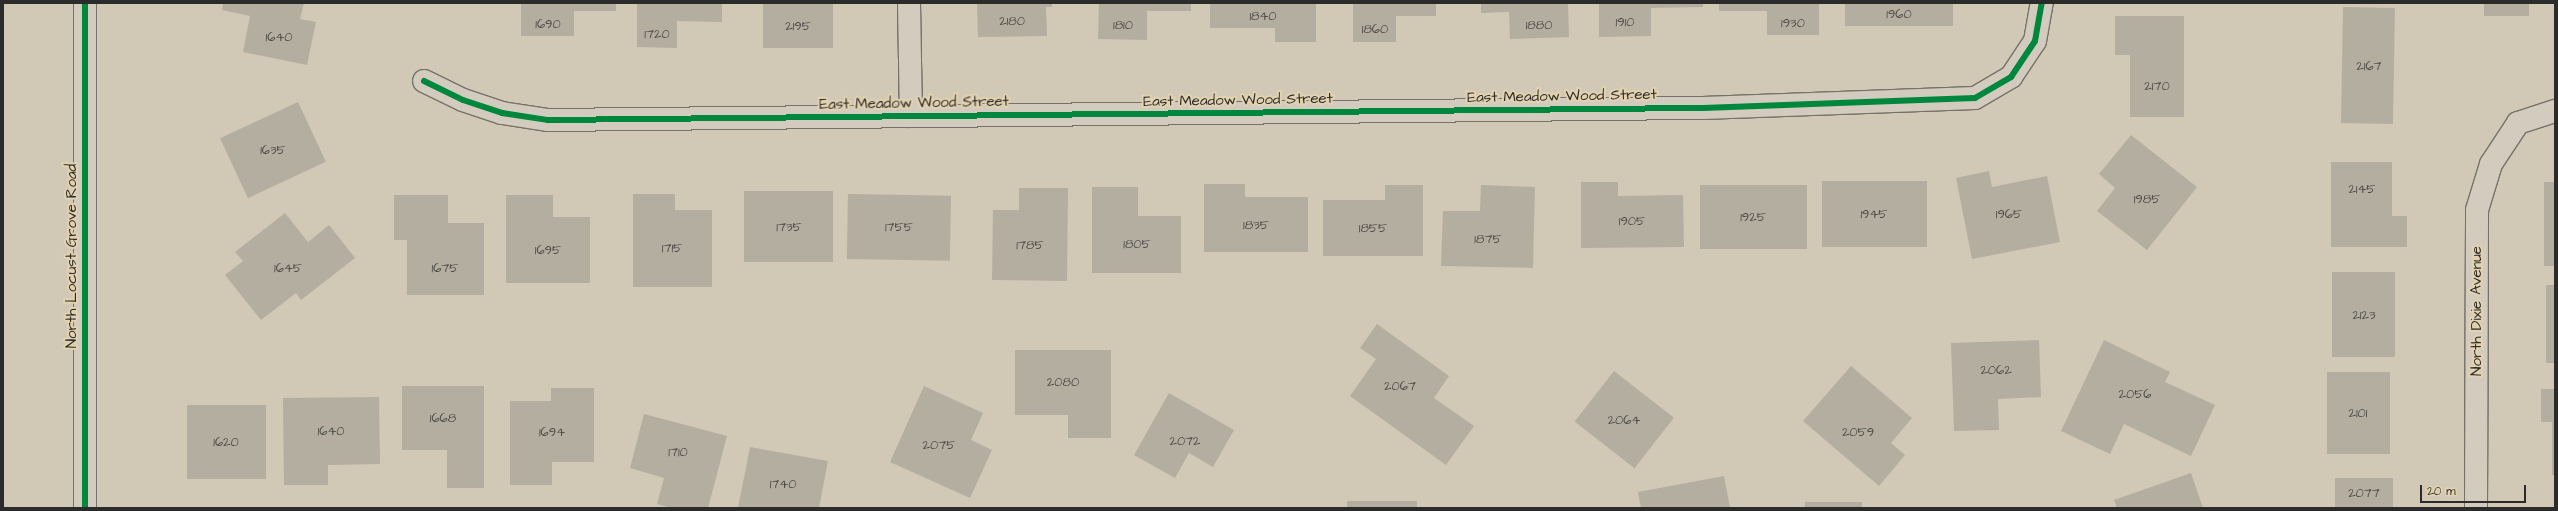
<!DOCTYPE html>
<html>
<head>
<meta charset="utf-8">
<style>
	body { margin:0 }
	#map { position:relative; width:2558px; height:511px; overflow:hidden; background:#d1c8b5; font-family:"Architects Daughter",sans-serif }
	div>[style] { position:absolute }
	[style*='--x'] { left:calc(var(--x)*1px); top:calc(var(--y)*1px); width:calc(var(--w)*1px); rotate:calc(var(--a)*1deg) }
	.building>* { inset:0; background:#b4aea1; transform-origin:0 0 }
	.roads { filter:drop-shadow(1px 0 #767269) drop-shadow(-1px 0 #767269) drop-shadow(0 1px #767269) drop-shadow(0 -1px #767269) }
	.street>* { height:22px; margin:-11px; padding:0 11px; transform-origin:11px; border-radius:11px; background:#d2cbbe }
	.secondary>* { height:22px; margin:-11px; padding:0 11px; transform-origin:11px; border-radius:11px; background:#d2cbbe }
	.cycleway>* { height:6px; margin:-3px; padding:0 3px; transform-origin:3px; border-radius:3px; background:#00873e }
	span { translate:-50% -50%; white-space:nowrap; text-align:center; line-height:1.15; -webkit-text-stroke:4px #e3d2af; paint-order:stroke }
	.number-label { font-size:13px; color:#4d4c48 }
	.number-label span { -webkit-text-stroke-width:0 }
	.street-label { font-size:15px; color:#2b2b2b }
	.frame { position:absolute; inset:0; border:4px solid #2b2b2b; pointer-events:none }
	.scale { position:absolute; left:2420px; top:485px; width:106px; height:18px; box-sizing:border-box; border:2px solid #2b2b2b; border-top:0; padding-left:5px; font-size:12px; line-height:14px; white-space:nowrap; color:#2b2b2b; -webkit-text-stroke:3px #e3d2af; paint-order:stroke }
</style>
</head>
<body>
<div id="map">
	<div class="building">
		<div style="clip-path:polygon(223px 3px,304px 3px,300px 19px,316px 22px,307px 65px,243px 52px,250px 16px,222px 10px)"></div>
		<div style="clip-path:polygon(521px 3px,616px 3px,616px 11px,574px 11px,574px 36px,521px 36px)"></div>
		<div style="clip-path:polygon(637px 3px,722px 3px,722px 22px,677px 21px,677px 48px,637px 47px)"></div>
		<div style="left:763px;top:3px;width:70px;height:45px"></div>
		<div style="clip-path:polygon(977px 3px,1052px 3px,1052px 7px,1046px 7px,1047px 36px,978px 37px)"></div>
		<div style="clip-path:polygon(1099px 3px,1191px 3px,1191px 11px,1147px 11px,1147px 40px,1098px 39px)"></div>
		<div style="clip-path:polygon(1210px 3px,1316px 3px,1316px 42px,1275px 42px,1275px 28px,1210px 28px)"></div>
		<div style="clip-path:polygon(1353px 3px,1436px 3px,1436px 16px,1396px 16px,1396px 42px,1353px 42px)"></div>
		<div style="clip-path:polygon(1481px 3px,1568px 3px,1569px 37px,1510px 39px,1509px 12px,1481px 13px)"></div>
		<div style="clip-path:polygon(1599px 3px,1703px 3px,1703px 7px,1651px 8px,1651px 36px,1599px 37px)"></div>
		<div style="clip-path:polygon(1719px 3px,1819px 3px,1819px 35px,1767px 35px,1767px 11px,1719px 11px)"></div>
		<div style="left:1845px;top:3px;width:108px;height:23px"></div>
		<div style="left:2484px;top:3px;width:45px;height:13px"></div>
		<div style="left:2343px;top:7px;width:52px;height:116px;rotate:1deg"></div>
		<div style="clip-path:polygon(2115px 16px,2184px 16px,2184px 117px,2130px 117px,2130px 55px,2115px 55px)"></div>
		<div style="left:298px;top:102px;width:66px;height:86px;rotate:65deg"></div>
		<div style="clip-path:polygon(2131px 135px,2197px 187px,2147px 250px,2097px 211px,2115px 188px,2099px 174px)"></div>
		<div style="clip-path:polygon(2331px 162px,2392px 162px,2392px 216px,2407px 216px,2407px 247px,2331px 247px)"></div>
		<div style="clip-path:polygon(1989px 171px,1992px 187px,2047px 176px,2060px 242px,1972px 259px,1956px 178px)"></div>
		<div style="left:1822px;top:181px;width:105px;height:66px"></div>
		<div style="clip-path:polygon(1581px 182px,1618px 182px,1618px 196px,1683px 195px,1684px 247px,1581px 248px)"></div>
		<div style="left:2544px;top:182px;width:11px;height:84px"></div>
		<div style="clip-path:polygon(1204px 184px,1245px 184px,1245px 197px,1308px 197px,1308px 252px,1204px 252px)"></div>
		<div style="clip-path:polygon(1385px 185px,1423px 185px,1423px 256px,1323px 256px,1323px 200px,1385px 200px)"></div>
		<div style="clip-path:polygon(1481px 185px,1535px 187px,1533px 268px,1441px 266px,1443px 211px,1480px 211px)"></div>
		<div style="left:1700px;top:185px;width:107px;height:64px"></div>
		<div style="clip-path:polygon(1092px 187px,1138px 187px,1138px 216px,1181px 216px,1181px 273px,1092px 273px)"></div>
		<div style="clip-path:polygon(1019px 188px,1068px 188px,1067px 281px,992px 280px,993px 210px,1019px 210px)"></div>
		<div style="left:744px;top:191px;width:89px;height:71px"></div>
		<div style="clip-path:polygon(633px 194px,675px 194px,675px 210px,712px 210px,712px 287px,633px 287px)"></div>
		<div style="left:848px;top:194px;width:103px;height:65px;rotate:1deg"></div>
		<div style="clip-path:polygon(394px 195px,448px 195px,448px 223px,484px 223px,484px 295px,407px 295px,407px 240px,394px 240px)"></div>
		<div style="clip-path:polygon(506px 195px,553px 195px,553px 217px,590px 217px,590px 283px,506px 283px)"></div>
		<div style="clip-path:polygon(285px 213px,308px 242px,329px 225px,355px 258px,301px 300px,296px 293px,261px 320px,225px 275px,243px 261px,235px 252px)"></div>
		<div style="left:2332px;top:272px;width:63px;height:85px"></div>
		<div style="left:2546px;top:285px;width:9px;height:78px"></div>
		<div style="clip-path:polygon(1377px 324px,1449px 376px,1434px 398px,1474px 426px,1446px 465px,1350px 396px,1376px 359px,1360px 348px)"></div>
		<div style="clip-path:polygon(2039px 340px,2041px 397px,1998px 399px,1999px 430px,1954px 431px,1951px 343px)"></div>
		<div style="clip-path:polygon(2104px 340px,2170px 372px,2165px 382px,2215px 405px,2191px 456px,2124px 424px,2110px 454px,2061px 431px)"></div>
		<div style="clip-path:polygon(1015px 350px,1111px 350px,1111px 438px,1068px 438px,1068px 415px,1015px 415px)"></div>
		<div style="clip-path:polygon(1851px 366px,1912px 418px,1891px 443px,1905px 455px,1879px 486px,1803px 421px)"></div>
		<div style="left:1614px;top:371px;width:76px;height:64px;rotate:38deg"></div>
		<div style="left:2327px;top:372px;width:63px;height:82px"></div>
		<div style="clip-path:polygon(402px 386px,484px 386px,484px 488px,447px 488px,447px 450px,402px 450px)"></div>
		<div style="clip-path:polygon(924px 386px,983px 413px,971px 440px,992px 450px,970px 498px,890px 462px)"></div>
		<div style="clip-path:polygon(551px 388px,594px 388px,594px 462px,552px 462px,552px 485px,510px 485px,510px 401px,551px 401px)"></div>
		<div style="clip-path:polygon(2541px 389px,2555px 389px,2555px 475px,2552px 475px,2552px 422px,2541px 422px)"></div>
		<div style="clip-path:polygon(1169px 393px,1234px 430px,1213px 467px,1189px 453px,1175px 478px,1134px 455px)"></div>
		<div style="clip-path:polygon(379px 397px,380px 464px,328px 465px,328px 485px,284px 485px,283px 398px)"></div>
		<div style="left:187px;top:405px;width:79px;height:74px"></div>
		<div style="clip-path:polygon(644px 414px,727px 436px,708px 508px,671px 508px,657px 504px,664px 478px,630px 468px)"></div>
		<div style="clip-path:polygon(750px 447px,828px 461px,819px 508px,738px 508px)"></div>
		<div style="clip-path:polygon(2191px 473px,2203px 508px,2117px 508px,2114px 500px)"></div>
		<div style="clip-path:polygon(1724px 476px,1730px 508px,1641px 508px,1638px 492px)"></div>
		<div style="left:2335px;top:478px;width:58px;height:30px"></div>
		<div style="left:1347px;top:501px;width:70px;height:7px"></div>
		<div style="left:1805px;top:502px;width:57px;height:6px"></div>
	</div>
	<div class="roads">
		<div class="street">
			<div style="--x:909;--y:3;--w:113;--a:89"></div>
			<div style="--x:424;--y:81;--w:43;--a:26"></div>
			<div style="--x:463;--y:100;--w:41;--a:18.4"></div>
			<div style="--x:502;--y:113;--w:47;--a:8.7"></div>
			<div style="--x:548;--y:120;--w:1155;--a:-0.6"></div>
			<div style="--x:1703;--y:108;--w:272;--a:-2.1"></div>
			<div style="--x:1975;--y:98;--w:42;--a:-30.3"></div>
			<div style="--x:2011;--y:77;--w:43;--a:-56.3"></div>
			<div style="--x:2035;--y:41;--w:39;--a:-80"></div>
			<div style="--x:2476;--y:508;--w:298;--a:-89.8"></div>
			<div style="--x:2477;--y:210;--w:48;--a:-73.1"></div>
			<div style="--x:2491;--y:164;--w:49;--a:-56.6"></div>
			<div style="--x:2518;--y:123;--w:39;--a:-18"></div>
		</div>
		<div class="secondary">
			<div style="--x:85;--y:3;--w:505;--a:90"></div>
		</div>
	</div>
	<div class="cycleway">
		<div style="--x:85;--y:3;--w:505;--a:90"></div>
		<div style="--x:424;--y:81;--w:43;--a:26"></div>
		<div style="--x:463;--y:100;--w:41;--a:18.4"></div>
		<div style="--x:502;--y:113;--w:47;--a:8.7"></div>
		<div style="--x:548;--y:120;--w:1155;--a:-0.6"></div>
		<div style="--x:1703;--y:108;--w:272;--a:-2.1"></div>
		<div style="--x:1975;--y:98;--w:42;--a:-30.3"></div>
		<div style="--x:2011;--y:77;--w:43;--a:-56.3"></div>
		<div style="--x:2035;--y:41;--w:39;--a:-80"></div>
	</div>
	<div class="number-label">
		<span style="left:1899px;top:14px">1960</span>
		<span style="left:1263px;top:16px">1840</span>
		<span style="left:1012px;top:21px">2180</span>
		<span style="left:1625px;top:22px">1910</span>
		<span style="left:1793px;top:23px">1930</span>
		<span style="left:548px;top:24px">1690</span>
		<span style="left:1123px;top:25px">1810</span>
		<span style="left:1539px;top:25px">1880</span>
		<span style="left:798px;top:26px">2195</span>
		<span style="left:1375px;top:29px">1860</span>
		<span style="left:657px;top:34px">1720</span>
		<span style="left:279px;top:37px">1640</span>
		<span style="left:2369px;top:66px">2167</span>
		<span style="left:2157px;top:86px">2170</span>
		<span style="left:273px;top:150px">1635</span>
		<span style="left:2362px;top:189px">2145</span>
		<span style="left:2147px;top:199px">1985</span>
		<span style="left:1874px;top:214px">1945</span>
		<span style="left:2009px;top:214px">1965</span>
		<span style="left:1753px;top:217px">1925</span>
		<span style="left:1632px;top:221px">1905</span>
		<span style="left:1256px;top:225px">1835</span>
		<span style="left:789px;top:227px">1735</span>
		<span style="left:899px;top:227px">1755</span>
		<span style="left:1373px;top:228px">1855</span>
		<span style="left:1488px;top:239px">1875</span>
		<span style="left:1137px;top:244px">1805</span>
		<span style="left:1030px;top:245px">1785</span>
		<span style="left:672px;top:248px">1715</span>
		<span style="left:548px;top:250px">1695</span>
		<span style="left:288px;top:268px">1645</span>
		<span style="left:445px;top:268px">1675</span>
		<span style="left:2364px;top:315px">2123</span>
		<span style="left:1996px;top:370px">2062</span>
		<span style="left:1063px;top:382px">2080</span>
		<span style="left:1400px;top:386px">2067</span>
		<span style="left:2135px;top:394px">2056</span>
		<span style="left:2358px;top:413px">2101</span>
		<span style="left:443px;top:418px">1668</span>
		<span style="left:1624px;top:420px">2064</span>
		<span style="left:331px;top:431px">1640</span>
		<span style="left:552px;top:432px">1694</span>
		<span style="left:1858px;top:432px">2059</span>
		<span style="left:1185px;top:441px">2072</span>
		<span style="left:226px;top:442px">1620</span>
		<span style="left:939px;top:445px">2075</span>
		<span style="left:678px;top:452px">1710</span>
		<span style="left:783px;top:484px">1740</span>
		<span style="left:2364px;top:493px">2077</span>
	</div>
	<div class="street-label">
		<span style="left:1562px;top:96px;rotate:-1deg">East Meadow Wood Street</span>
		<span style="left:1238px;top:100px;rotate:-1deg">East Meadow Wood Street</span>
		<span style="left:914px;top:103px;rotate:-1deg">East Meadow Wood Street</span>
		<span style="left:72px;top:256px;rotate:-90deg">North Locust Grove Road</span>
		<span style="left:2477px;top:311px;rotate:-90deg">North Dixie Avenue</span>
	</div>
	<div class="frame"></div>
	<div class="scale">20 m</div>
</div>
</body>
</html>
